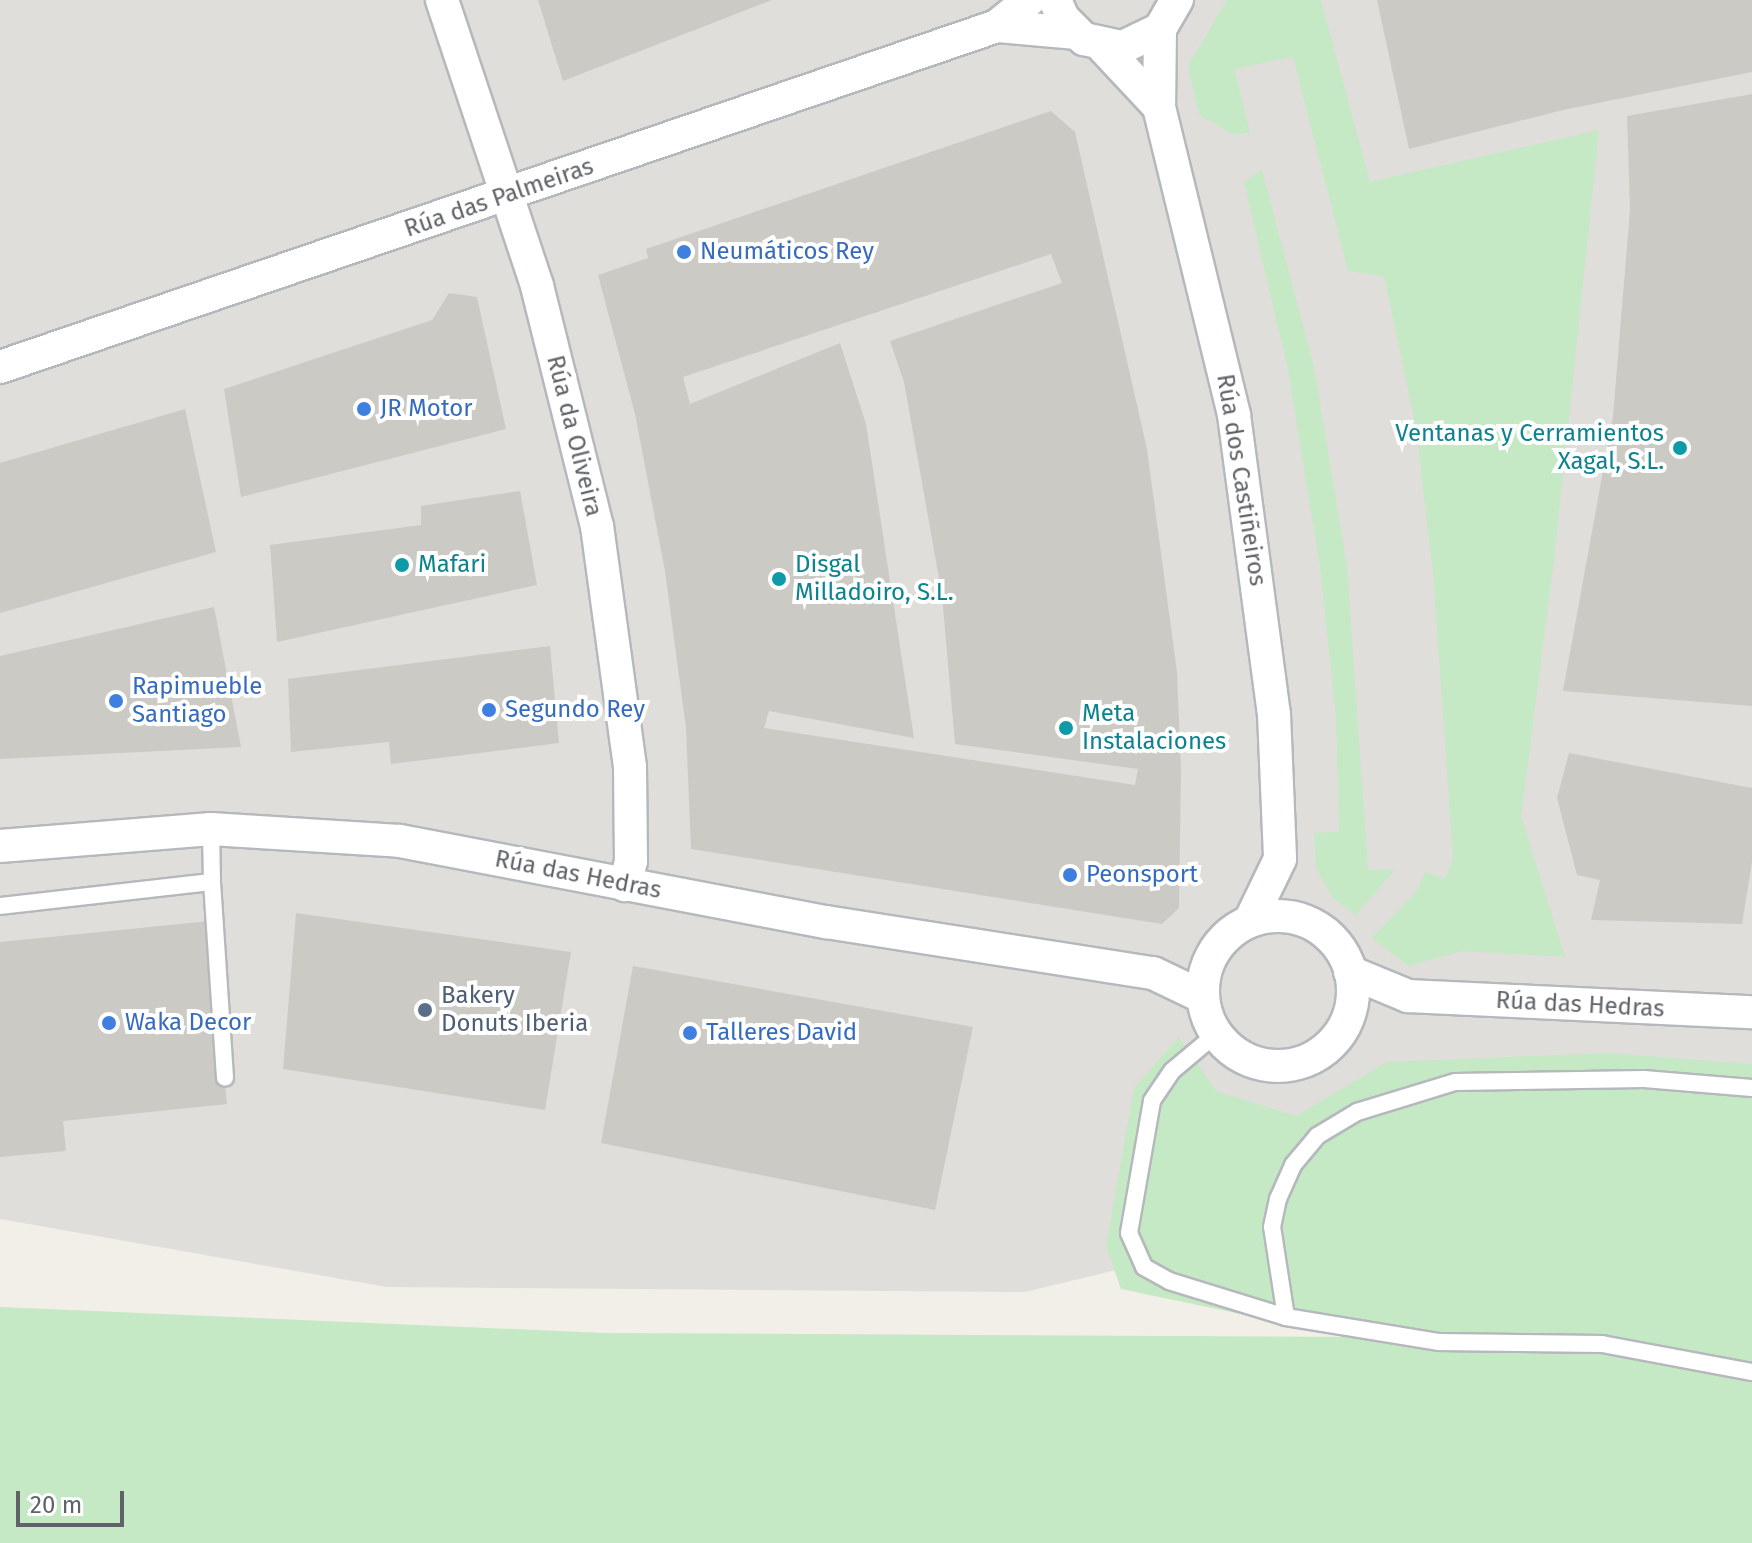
<!DOCTYPE html>
<meta charset="utf-8">
<style>
body{margin:0}
#map{position:relative;width:1752px;height:1543px;overflow:hidden;background:#f1efe8;font-family:"Fira Sans",sans-serif}
div>[style]{position:absolute}
.industrial>*{inset:0;background:#e0deda}
.green>*{inset:0;background:#c5e8c5}
.building>*{inset:0;background:#cccac5}
.roads{filter:drop-shadow(2px 0 #b5b8bc) drop-shadow(-2px 0 #b5b8bc) drop-shadow(0 2px #b5b8bc) drop-shadow(0 -2px #b5b8bc)}
.service>*{height:16px;margin:-8px;padding:0 8px;transform-origin:8px;border-radius:8px;background:#fff}
.minor>*{height:32px;margin:-16px;padding:0 16px;transform-origin:16px;border-radius:16px;background:#fff}
.minor>.ring{margin:-16px;padding:0;box-sizing:content-box;background:none;border:32px solid #fff;border-radius:50%}
.dots>*{width:22px;height:22px;translate:-50% -50%;box-sizing:border-box;border:4px solid #fff;border-radius:50%}
span{translate:-50% -50%;white-space:nowrap;text-align:center;line-height:1.15;-webkit-text-stroke:8px #fff;paint-order:stroke}
.street-label{font-size:24px;color:#5f6368}
.shop-label{font-size:24px;color:#366cbe}
.left{translate:0 -50%;text-align:left}
.culture-label{font-size:24px;color:#0d838f}
.right{translate:-100% -50%;text-align:right}
.service-label{font-size:24px;color:#4e5e75}
.scale{position:absolute;left:16px;top:1491px;width:108px;height:36px;box-sizing:border-box;border:4px solid #5f6368;border-top:0;padding-left:10px;font-size:24px;line-height:28px;white-space:nowrap;color:#5f6368;-webkit-text-stroke:6px #fff;paint-order:stroke}
</style>
<div id="map">
<div class="industrial">
<div style="clip-path:polygon(0 0,1752px 0,1752px 1117px,1025px 1292px,387px 1287px,0 1219px)"></div>
</div>
<div class="green">
<div style="clip-path:polygon(1227px 0,1321px 0,1370px 182px,1599px 130px,1554px 561px,1521px 816px,1565px 957px,1463px 951px,1408px 966px,1372px 938px,1417px 891px,1425px 872px,1445px 879px,1453px 858px,1433px 573px,1416px 427px,1384px 276px,1348px 271px,1293px 57px,1234px 69px,1250px 132px,1234px 135px,1199px 115px,1188px 66px)"></div>
<div style="clip-path:polygon(1262px 170px,1314px 367px,1347px 566px,1368px 870px,1395px 869px,1356px 915px,1332px 897px,1316px 868px,1314px 833px,1339px 832px,1336px 715px,1320px 567px,1288px 370px,1244px 182px)"></div>
<div style="clip-path:polygon(1179px 1037px,1216px 1091px,1296px 1116px,1387px 1062px,1606px 1053px,1752px 1064px,1752px 1543px,0 1543px,0 1307px,604px 1333px,1351px 1337px,1121px 1289px,1106px 1246px,1134px 1088px)"></div>
</div>
<div class="building">
<div style="clip-path:polygon(538px 0,772px 0,563px 81px)"></div>
<div style="clip-path:polygon(1377px 0,1752px 0,1752px 72px,1563px 110px,1409px 149px)"></div>
<div style="clip-path:polygon(1752px 94px,1752px 706px,1563px 691px,1613px 416px,1630px 210px,1627px 116px)"></div>
<div style="clip-path:polygon(evenodd,1051px 111px,1075px 132px,1147px 449px,1177px 672px,1181px 769px,1179px 908px,1162px 924px,691px 849px,686px 728px,665px 571px,635px 414px,598px 275px,648px 258px,646px 249px,1051px 111px,1051px 254px,1062px 283px,890px 341px,904px 382px,942px 595px,955px 744px,1138px 769px,1135px 785px,764px 728px,769px 711px,914px 738px,866px 424px,840px 343px,690px 404px,683px 377px,1051px 254px)"></div>
<div style="clip-path:polygon(449px 293px,477px 297px,506px 429px,241px 497px,224px 389px,432px 320px)"></div>
<div style="clip-path:polygon(185px 409px,216px 552px,0 613px,0 463px)"></div>
<div style="clip-path:polygon(520px 491px,537px 585px,277px 642px,270px 545px,421px 525px,421px 506px)"></div>
<div style="clip-path:polygon(214px 607px,241px 747px,0 759px,0 656px)"></div>
<div style="clip-path:polygon(550px 646px,559px 743px,391px 764px,389px 742px,291px 752px,288px 679px)"></div>
<div style="clip-path:polygon(1569px 753px,1752px 788px,1752px 862px,1742px 924px,1591px 920px,1600px 880px,1577px 875px,1557px 798px)"></div>
<div style="clip-path:polygon(296px 913px,571px 952px,545px 1110px,283px 1069px)"></div>
<div style="clip-path:polygon(209px 921px,227px 1104px,63px 1121px,66px 1151px,0 1157px,0 942px)"></div>
<div style="clip-path:polygon(633px 966px,973px 1027px,935px 1210px,601px 1143px)"></div>
</div>
<div class="roads">
<div class="service">
<div style="left:212px;top:882px;width:196px;rotate:86.2deg"></div>
<div style="left:0;top:906px;width:213px;rotate:-6.5deg"></div>
<div style="left:212px;top:882px;width:53px;rotate:-91.1deg"></div>
<div style="left:1216px;top:1034px;width:57px;rotate:139.9deg"></div>
<div style="left:1172px;top:1071px;width:36px;rotate:124deg"></div>
<div style="left:1152px;top:1101px;width:134px;rotate:99.9deg"></div>
<div style="left:1129px;top:1233px;width:37px;rotate:66deg"></div>
<div style="left:1144px;top:1267px;width:29px;rotate:29deg"></div>
<div style="left:1169px;top:1281px;width:122px;rotate:17.1deg"></div>
<div style="left:1286px;top:1317px;width:154px;rotate:9.3deg"></div>
<div style="left:1438px;top:1342px;width:164px;rotate:0.7deg"></div>
<div style="left:1602px;top:1344px;width:153px;rotate:10.6deg"></div>
<div style="left:1286px;top:1317px;width:91px;rotate:-98.8deg"></div>
<div style="left:1272px;top:1227px;width:29px;rotate:-78deg"></div>
<div style="left:1278px;top:1199px;width:37px;rotate:-66deg"></div>
<div style="left:1293px;top:1165px;width:38px;rotate:-50deg"></div>
<div style="left:1317px;top:1136px;width:47px;rotate:-31deg"></div>
<div style="left:1357px;top:1112px;width:102px;rotate:-17deg"></div>
<div style="left:1455px;top:1082px;width:189px;rotate:-0.9deg"></div>
<div style="left:1644px;top:1079px;width:108px;rotate:4.8deg"></div>
</div>
<div class="minor">
<div style="left:442px;top:0;width:301px;rotate:71.6deg"></div>
<div style="left:537px;top:286px;width:247px;rotate:76deg"></div>
<div style="left:597px;top:526px;width:243px;rotate:82.2deg"></div>
<div style="left:630px;top:767px;width:94px;rotate:89.4deg"></div>
<div style="left:631px;top:861px;width:25px;rotate:104deg"></div>
<div style="left:1055px;top:0;width:20px;rotate:66deg"></div>
<div style="left:1063px;top:18px;width:30px;rotate:45deg"></div>
<div style="left:1084px;top:39px;width:40px;rotate:12deg"></div>
<div style="left:1123px;top:47px;width:41px;rotate:-25.9deg"></div>
<div style="left:1160px;top:29px;width:34px;rotate:-60deg"></div>
<div style="left:997px;top:26px;width:41px;rotate:-39.1deg"></div>
<div style="left:1160px;top:29px;width:78px;rotate:90.7deg"></div>
<div style="left:1159px;top:107px;width:317px;rotate:76.3deg"></div>
<div style="left:1234px;top:415px;width:302px;rotate:82.4deg"></div>
<div style="left:1274px;top:714px;width:145px;rotate:87.6deg"></div>
<div style="left:1280px;top:859px;width:69px;rotate:115.8deg"></div>
<div style="left:1102px;top:46px;width:83px;rotate:46.9deg"></div>
<div style="left:0;top:367px;width:1054px;rotate:-18.88deg"></div>
<div style="left:997px;top:26px;width:78px;rotate:5.1deg"></div>
<div style="left:0;top:846px;width:212px;rotate:-4.6deg"></div>
<div style="left:211px;top:829px;width:189px;rotate:3.6deg"></div>
<div style="left:400px;top:841px;width:434px;rotate:10.8deg"></div>
<div style="left:826px;top:922px;width:331px;rotate:8.9deg"></div>
<div style="left:1153px;top:973px;width:55px;rotate:25.6deg"></div>
<div class="ring" style="left:1203px;top:916px;width:118px;height:118px"></div>
<div style="left:1350px;top:972px;width:63px;rotate:22.5deg"></div>
<div style="left:1408px;top:996px;width:344px;rotate:2.7deg"></div>
</div>
</div>
<div class="dots">
<div style="left:684px;top:252px;background:#3f7fe0"></div>
<div style="left:364px;top:409px;background:#3f7fe0"></div>
<div style="left:1680px;top:448px;background:#0f9aa8"></div>
<div style="left:402px;top:565px;background:#0f9aa8"></div>
<div style="left:779px;top:579px;background:#0f9aa8"></div>
<div style="left:116px;top:701px;background:#3f7fe0"></div>
<div style="left:489px;top:710px;background:#3f7fe0"></div>
<div style="left:1066px;top:728px;background:#0f9aa8"></div>
<div style="left:1070px;top:875px;background:#3f7fe0"></div>
<div style="left:425px;top:1010px;background:#5c6f8a"></div>
<div style="left:109px;top:1023px;background:#3f7fe0"></div>
<div style="left:690px;top:1033px;background:#3f7fe0"></div>
</div>
<div class="street-label">
<span style="left:499px;top:198px;rotate:-19deg">Rúa das Palmeiras</span>
<span style="left:574px;top:436px;rotate:76deg">Rúa da Oliveira</span>
<span style="left:1241px;top:480px;rotate:81deg">Rúa dos Castiñeiros</span>
<span style="left:578px;top:875px;rotate:11deg">Rúa das Hedras</span>
<span style="left:1580px;top:1005px;rotate:3deg">Rúa das Hedras</span>
</div>
<div class="shop-label">
<span class="left" style="left:700px;top:252px">Neumáticos Rey</span>
<span class="left" style="left:380px;top:409px">JR Motor</span>
<span class="left" style="left:132px;top:701px">Rapimueble<br>Santiago</span>
<span class="left" style="left:505px;top:710px">Segundo Rey</span>
<span class="left" style="left:1086px;top:875px">Peonsport</span>
<span class="left" style="left:125px;top:1023px">Waka Decor</span>
<span class="left" style="left:706px;top:1033px">Talleres David</span>
</div>
<div class="culture-label">
<span class="right" style="left:1664px;top:448px">Ventanas y Cerramientos<br>Xagal, S.L.</span>
<span class="left" style="left:418px;top:565px">Mafari</span>
<span class="left" style="left:795px;top:579px">Disgal<br>Milladoiro, S.L.</span>
<span class="left" style="left:1082px;top:728px">Meta<br>Instalaciones</span>
</div>
<div class="service-label">
<span class="left" style="left:441px;top:1010px">Bakery<br>Donuts Iberia</span>
</div>
<div class="scale">20 m</div>
</div>
